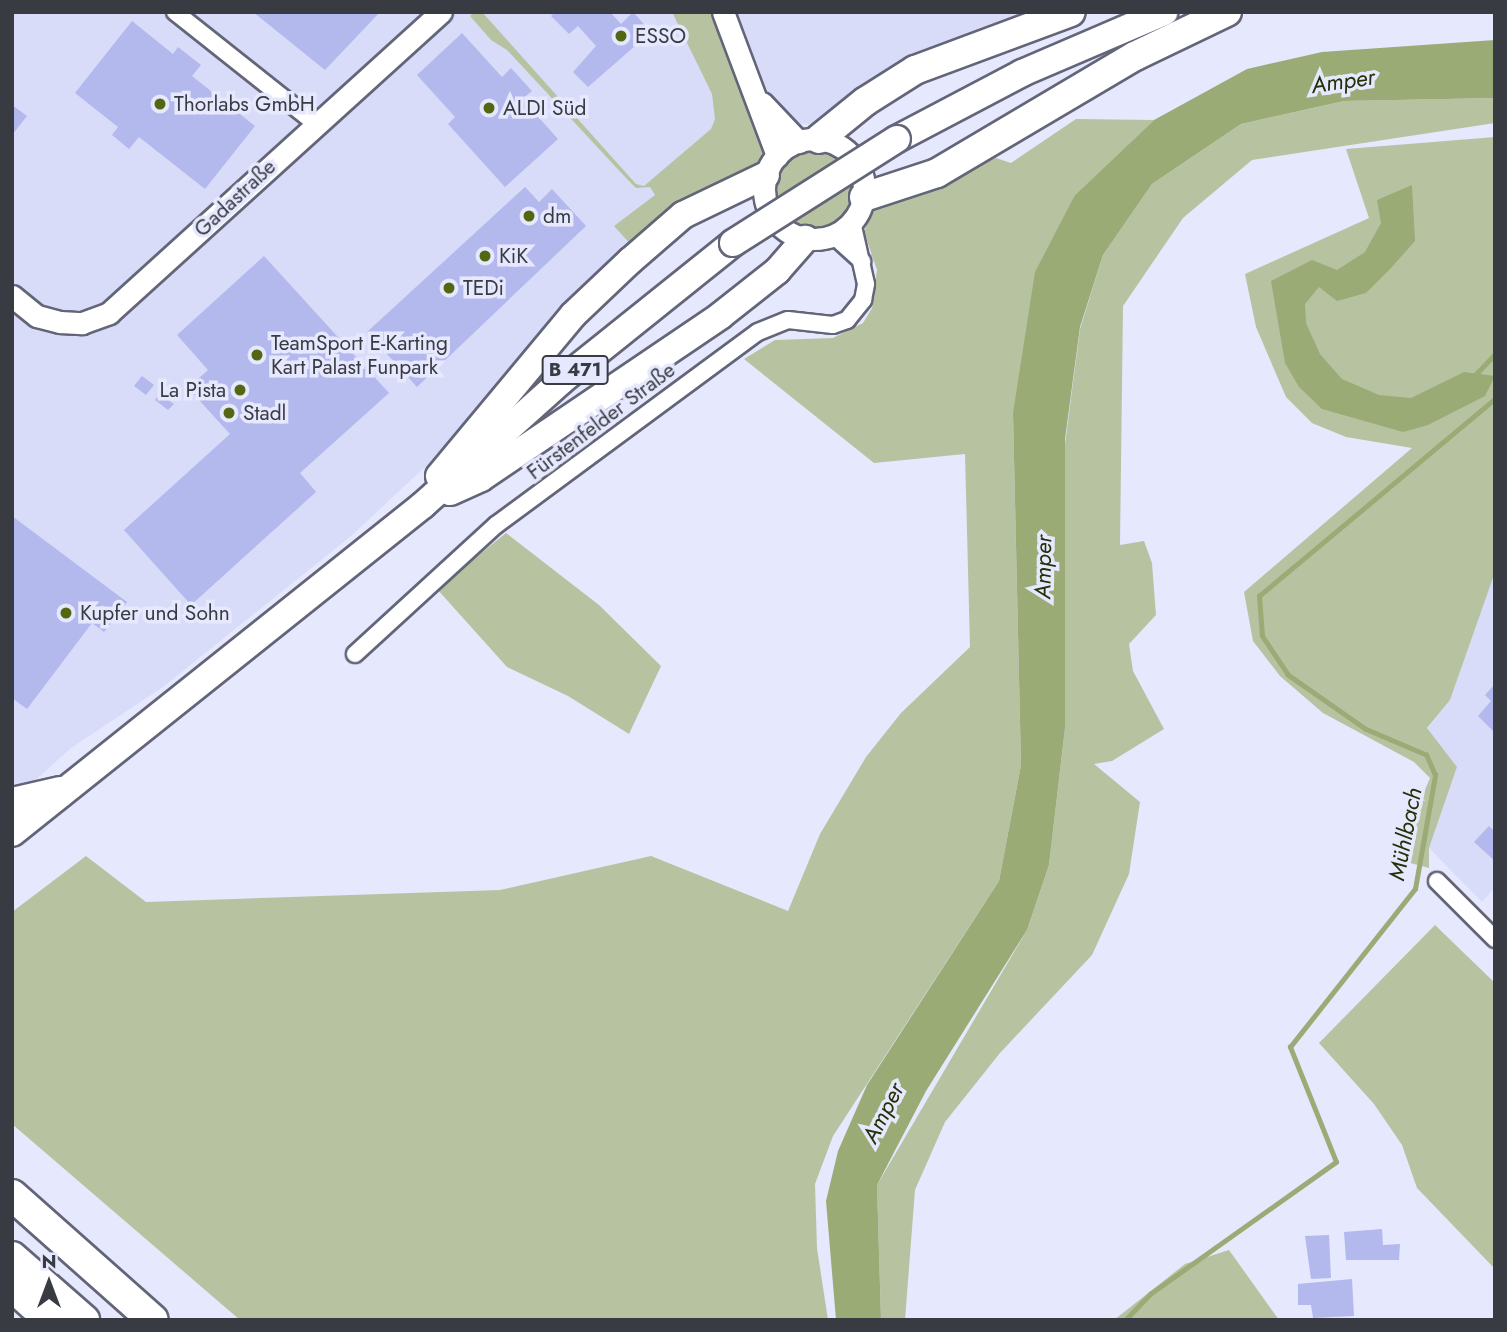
<!DOCTYPE html>
<meta charset="utf-8">
<style>
body{margin:0}
#map{position:relative;width:1507px;height:1332px;overflow:hidden;background:#e6e8fe;font-family:Jost,sans-serif}
div>[style]{position:absolute}
.built>*{inset:0;background:#d8dcf8}
.green>*{inset:0;background:#b7c3a0}
.round{border-radius:50%}
.water>*{inset:0;background:#9aab76}
.stream>*{height:4.5px;margin:-2.25px;padding:0 2.25px;transform-origin:2.25px;border-radius:2.25px;background:#9aab76}
.building>*{inset:0;background:#b3b8ed}
.roads{filter:drop-shadow(2px 0 #636578) drop-shadow(-2px 0 #636578) drop-shadow(0 2px #636578) drop-shadow(0 -2px #636578)}
.minor>*{height:16px;margin:-8px;padding:0 8px;transform-origin:8px;border-radius:8px;background:#fff}
.tertiary>*{height:21px;margin:-10.5px;padding:0 10.5px;transform-origin:10.5px;border-radius:10.5px;background:#fff}
.tertiary>.ring{margin:-10.5px;padding:0;box-sizing:content-box;background:none;border:21px solid #fff;border-radius:50%}
.primary>*{height:26px;margin:-13px;padding:0 13px;transform-origin:13px;border-radius:13px;background:#fff}
.trunk>*{height:28px;margin:-14px;padding:0 14px;transform-origin:14px;border-radius:14px;background:#fff}
.motorway>*{height:30px;margin:-15px;padding:0 15px;transform-origin:15px;border-radius:15px;background:#fff}
.bridges{filter:drop-shadow(2px 0 #636578) drop-shadow(-2px 0 #636578) drop-shadow(0 2px #636578) drop-shadow(0 -2px #636578)}
.primary-bridge>*{height:26px;margin:-13px;padding:0 13px;transform-origin:13px;border-radius:13px;background:#fff}
.dots>*{width:19px;height:19px;translate:-50% -50%;box-sizing:border-box;border:4px solid #e6e8fe;border-radius:50%}
span{translate:-50% -50%;white-space:nowrap;text-align:center;line-height:1.15;-webkit-text-stroke:7px #e6e8fe;paint-order:stroke}
.shield-label span{padding:2px 5px;background:#e6e8fe;border:2px solid;border-radius:5px;-webkit-text-stroke-width:0}
.shield-label{font-size:19px;color:#393b43;font-weight:700}
.poi-label{font-size:21px;color:#393b43}
.left{translate:0 -50%;text-align:left}
.right{translate:-100% -50%;text-align:right}
.street-label{font-size:21px;color:#393b43}
.water-label{font-size:23px;color:#253006;font-style:italic}
.frame{position:absolute;inset:0;border:14px solid #393b43;pointer-events:none}
.north{position:absolute;left:14px;top:1248px;width:70px;height:70px;-webkit-text-stroke:5px #e6e8fe;paint-order:stroke;rotate:0deg;font-size:19px;font-weight:700;line-height:28px;text-align:center;color:#393b43}
.north::after{content:'';display:block;margin:auto;width:24px;height:32px;background:#393b43;clip-path:polygon(50% 0,100% 100%,50% 72%,0 100%)}
</style>
<div id="map">
<div class="built">
<div style="clip-path:polygon(12px 12px,1048px 12px,826px 125px,792px 123px,552px 321px,426px 466px,351px 536px,163px 687px,71px 748px,19px 795px,12px 795px)"></div>
<div style="clip-path:polygon(1495px 570px,1495px 887px,1482px 902px,1429px 848px,1457px 767px,1427px 729px,1450px 700px)"></div>
</div>
<div class="green">
<div style="clip-path:polygon(474px 12px,482px 12px,636px 184px,644px 186px,711px 129px,715px 119px,712px 94px,672px 12px,711px 12px,764px 147px,760px 159px,750px 171px,634px 248px,614px 226px,655px 195px,650px 187px,636px 188px,626px 178px,507px 50px,491px 40px,470px 16px)"></div>
<div style="clip-path:polygon(1495px 98px,1495px 123px,1252px 160px,1183px 218px,1123px 306px,1120px 545px,1144px 541px,1152px 563px,1156px 615px,1129px 644px,1133px 671px,1164px 729px,1112px 761px,1094px 764px,1140px 802px,1129px 874px,1092px 955px,1000px 1053px,945px 1122px,915px 1190px,905px 1320px,881px 1320px,877px 1185px,1027px 930px,1049px 865px,1065px 728px,1065px 444px,1080px 329px,1103px 255px,1152px 184px,1241px 124px,1344px 101px)"></div>
<div style="clip-path:polygon(1076px 119px,1154px 120px,1075px 195px,1013px 413px,1021px 765px,999px 881px,833px 1136px,815px 1184px,817px 1248px,828px 1320px,240px 1320px,12px 1124px,12px 912px,86px 856px,146px 902px,500px 890px,651px 856px,788px 911px,820px 834px,866px 757px,901px 713px,970px 647px,965px 454px,874px 463px,744px 359px,775px 340px,833px 338px,863px 323px,872px 308px,877px 270px,864px 232px,870px 215px,881px 204px,996px 158px,1011px 163px)"></div>
<div style="clip-path:polygon(1495px 137px,1495px 572px,1450px 700px,1427px 728px,1457px 767px,1429px 848px,1429px 868px,1395px 859px,1430px 778px,1414px 762px,1323px 713px,1280px 676px,1253px 641px,1244px 592px,1412px 448px,1346px 437px,1312px 423px,1286px 397px,1256px 327px,1245px 274px,1369px 218px,1346px 149px)"></div>
<div class="round" style="left:775px;top:151px;width:78px;height:78px"></div>
<div style="clip-path:polygon(506px 533px,599px 605px,661px 666px,629px 734px,568px 696px,507px 667px,437px 589px)"></div>
<div style="clip-path:polygon(1435px 925px,1495px 983px,1495px 1269px,1417px 1188px,1402px 1145px,1374px 1104px,1319px 1043px)"></div>
<div style="clip-path:polygon(1229px 1250px,1279px 1320px,1114px 1320px,1185px 1264px)"></div>
</div>
<div class="water">
<div style="clip-path:polygon(1495px 40px,1495px 98px,1344px 101px,1241px 124px,1152px 184px,1103px 255px,1080px 327px,1065px 439px,1065px 728px,1049px 865px,1027px 930px,926px 1091px,877px 1185px,881px 1320px,836px 1320px,826px 1201px,838px 1151px,867px 1085px,999px 881px,1021px 765px,1013px 413px,1035px 272px,1075px 195px,1154px 120px,1247px 69px,1322px 52px)"></div>
<div style="clip-path:polygon(1412px 185px,1415px 241px,1391px 268px,1366px 293px,1337px 301px,1319px 287px,1305px 304px,1306px 323px,1320px 354px,1342px 379px,1379px 395px,1411px 398px,1464px 372px,1495px 376px,1485px 396px,1428px 425px,1403px 432px,1322px 409px,1299px 387px,1285px 363px,1271px 281px,1312px 260px,1337px 270px,1365px 252px,1381px 223px,1377px 200px)"></div>
</div>
<div class="stream">
<div style="left:1473px;top:377px;width:32px;rotate:-46deg"></div>
<div style="left:1125px;top:1320px;width:36px;rotate:-46deg"></div>
<div style="left:1150px;top:1294px;width:228px;rotate:-35.4deg"></div>
<div style="left:1336px;top:1162px;width:124px;rotate:-111.8deg"></div>
<div style="left:1290px;top:1047px;width:201px;rotate:-51.7deg"></div>
<div style="left:1415px;top:889px;width:116px;rotate:-80deg"></div>
<div style="left:1435px;top:775px;width:22px;rotate:-114deg"></div>
<div style="left:1426px;top:755px;width:66px;rotate:-156.9deg"></div>
<div style="left:1365px;top:729px;width:94px;rotate:-145deg"></div>
<div style="left:1288px;top:675px;width:47px;rotate:-123.7deg"></div>
<div style="left:1262px;top:636px;width:40px;rotate:-94.3deg"></div>
<div style="left:1259px;top:596px;width:307px;rotate:-39.9deg"></div>
</div>
<div class="building">
<div style="clip-path:polygon(253px 12px,380px 12px,325px 70px)"></div>
<div style="clip-path:polygon(555px 12px,610px 12px,621px 24px,633px 12px,651px 32px,588px 87px,573px 72px,596px 46px,578px 26px,569px 34px,551px 16px)"></div>
<div style="clip-path:polygon(132px 21px,173px 54px,178px 47px,201px 65px,192px 76px,255px 126px,205px 189px,139px 137px,129px 149px,112px 135px,118px 127px,75px 93px)"></div>
<div style="clip-path:polygon(462px 33px,502px 77px,511px 68px,532px 91px,522px 99px,558px 139px,505px 187px,448px 124px,455px 117px,417px 75px)"></div>
<div style="clip-path:polygon(12px 105px,27px 116px,12px 135px)"></div>
<div style="clip-path:polygon(525px 187px,539px 202px,552px 189px,586px 226px,417px 387px,367px 332px)"></div>
<div style="clip-path:polygon(264px 256px,389px 393px,300px 473px,316px 492px,191px 605px,124px 530px,230px 434px,188px 388px,208px 370px,177px 335px)"></div>
<div style="clip-path:polygon(142px 376px,154px 385px,146px 395px,134px 386px)"></div>
<div style="clip-path:polygon(160px 394px,174px 404px,168px 410px,155px 400px)"></div>
<div style="clip-path:polygon(12px 516px,127px 602px,104px 632px,92px 623px,27px 709px,12px 698px)"></div>
<div style="clip-path:polygon(1495px 684px,1495px 733px,1478px 716px,1491px 701px,1485px 695px)"></div>
<div style="clip-path:polygon(1489px 826px,1495px 832px,1495px 861px,1474px 842px)"></div>
<div style="clip-path:polygon(1382px 1229px,1383px 1245px,1400px 1244px,1399px 1260px,1346px 1260px,1344px 1232px)"></div>
<div style="clip-path:polygon(1329px 1235px,1331px 1278px,1311px 1279px,1305px 1236px)"></div>
<div style="clip-path:polygon(1352px 1279px,1354px 1316px,1313px 1318px,1311px 1305px,1298px 1305px,1298px 1284px)"></div>
</div>
<div class="roads">
<div class="minor">
<div style="left:175px;top:12px;width:179px;rotate:38.4deg"></div>
<div style="left:834px;top:236px;width:38px;rotate:42deg"></div>
<div style="left:355px;top:654px;width:191px;rotate:-42.5deg"></div>
<div style="left:496px;top:525px;width:325px;rotate:-36.4deg"></div>
<div style="left:758px;top:332px;width:32px;rotate:-22deg"></div>
<div style="left:788px;top:320px;width:45px;rotate:6.3deg"></div>
<div style="left:833px;top:325px;width:15px;rotate:-20deg"></div>
<div style="left:847px;top:320px;width:26px;rotate:-51deg"></div>
<div style="left:863px;top:300px;width:16px;rotate:-79deg"></div>
<div style="left:866px;top:284px;width:64px;rotate:-102.7deg"></div>
<div style="left:1437px;top:881px;width:82px;rotate:45deg"></div>
</div>
<div class="tertiary">
<div style="left:723px;top:12px;width:154px;rotate:69.4deg"></div>
<div style="left:762px;top:103px;width:54px;rotate:46.5deg"></div>
<div class="ring" style="left:764px;top:139px;width:79px;height:79px"></div>
<div style="left:12px;top:296px;width:32px;rotate:39deg"></div>
<div style="left:37px;top:316px;width:24px;rotate:15deg"></div>
<div style="left:60px;top:322px;width:22px;rotate:3deg"></div>
<div style="left:82px;top:323px;width:29px;rotate:-20deg"></div>
<div style="left:109px;top:313px;width:448px;rotate:-42.2deg"></div>
</div>
<div class="primary">
<div style="left:897px;top:139px;width:141px;rotate:-27.8deg"></div>
<div style="left:1022px;top:73px;width:155px;rotate:-23.2deg"></div>
<div style="left:439px;top:476px;width:209px;rotate:-50.2deg"></div>
<div style="left:573px;top:315px;width:79px;rotate:-43.5deg"></div>
<div style="left:630px;top:261px;width:70px;rotate:-41deg"></div>
<div style="left:683px;top:215px;width:92px;rotate:-25.7deg"></div>
<div style="left:450px;top:492px;width:34px;rotate:-24deg"></div>
<div style="left:481px;top:478px;width:289px;rotate:-34.1deg"></div>
<div style="left:720px;top:316px;width:73px;rotate:-38.3deg"></div>
<div style="left:777px;top:271px;width:43px;rotate:-48.8deg"></div>
<div style="left:12px;top:833px;width:526px;rotate:-38.59deg"></div>
<div style="left:423px;top:505px;width:186px;rotate:-41.9deg"></div>
<div style="left:561px;top:381px;width:221px;rotate:-38.7deg"></div>
</div>
<div class="trunk">
<div style="left:819px;top:139px;width:60px;rotate:-39deg"></div>
<div style="left:866px;top:101px;width:58px;rotate:-32.3deg"></div>
<div style="left:915px;top:70px;width:166px;rotate:-20.4deg"></div>
<div style="left:864px;top:197px;width:77px;rotate:-18.2deg"></div>
<div style="left:937px;top:173px;width:230px;rotate:-30.6deg"></div>
<div style="left:1135px;top:56px;width:102px;rotate:-25.6deg"></div>
</div>
<div class="motorway">
<div style="left:12px;top:803px;width:49px;rotate:-12.9deg"></div>
<div style="left:12px;top:1195px;width:188px;rotate:41.6deg"></div>
<div style="left:12px;top:1257px;width:96px;rotate:41.2deg"></div>
<div style="left:12px;top:1286px;width:51px;rotate:41.8deg"></div>
</div>
</div>
<div class="bridges">
<div class="primary-bridge">
<div style="left:733px;top:243px;width:194px;rotate:-32.4deg"></div>
</div>
</div>
<div class="dots">
<div style="left:621px;top:36px;background:#536713"></div>
<div style="left:160px;top:104px;background:#536713"></div>
<div style="left:489px;top:108px;background:#536713"></div>
<div style="left:529px;top:216px;background:#536713"></div>
<div style="left:485px;top:256px;background:#536713"></div>
<div style="left:449px;top:288px;background:#536713"></div>
<div style="left:257px;top:355px;background:#536713"></div>
<div style="left:240px;top:390px;background:#536713"></div>
<div style="left:229px;top:413px;background:#536713"></div>
<div style="left:66px;top:613px;background:#536713"></div>
</div>
<div class="shield-label">
<span style="left:575px;top:370px">B 471</span>
</div>
<div class="poi-label">
<span class="left" style="left:635px;top:36px">ESSO</span>
<span class="left" style="left:174px;top:104px">Thorlabs GmbH</span>
<span class="left" style="left:503px;top:108px">ALDI Süd</span>
<span class="left" style="left:543px;top:216px">dm</span>
<span class="left" style="left:499px;top:256px">KiK</span>
<span class="left" style="left:463px;top:288px">TEDi</span>
<span class="left" style="left:271px;top:355px">TeamSport E-Karting<br>Kart Palast Funpark</span>
<span class="right" style="left:226px;top:390px">La Pista</span>
<span class="left" style="left:243px;top:413px">Stadl</span>
<span class="left" style="left:80px;top:613px">Kupfer und Sohn</span>
</div>
<div class="street-label">
<span style="left:235px;top:198px;rotate:-43deg">Gadastraße</span>
<span style="left:601px;top:421px;rotate:-37deg">Fürstenfelder Straße</span>
</div>
<div class="water-label">
<span style="left:1343px;top:81px;rotate:-8deg">Amper</span>
<span style="left:1043px;top:567px;rotate:-89deg">Amper</span>
<span style="left:1405px;top:834px;rotate:-79deg">Mühlbach</span>
<span style="left:883px;top:1113px;rotate:-63deg">Amper</span>
</div>
<div class="frame"></div>
<div class="north">N</div>
</div>
